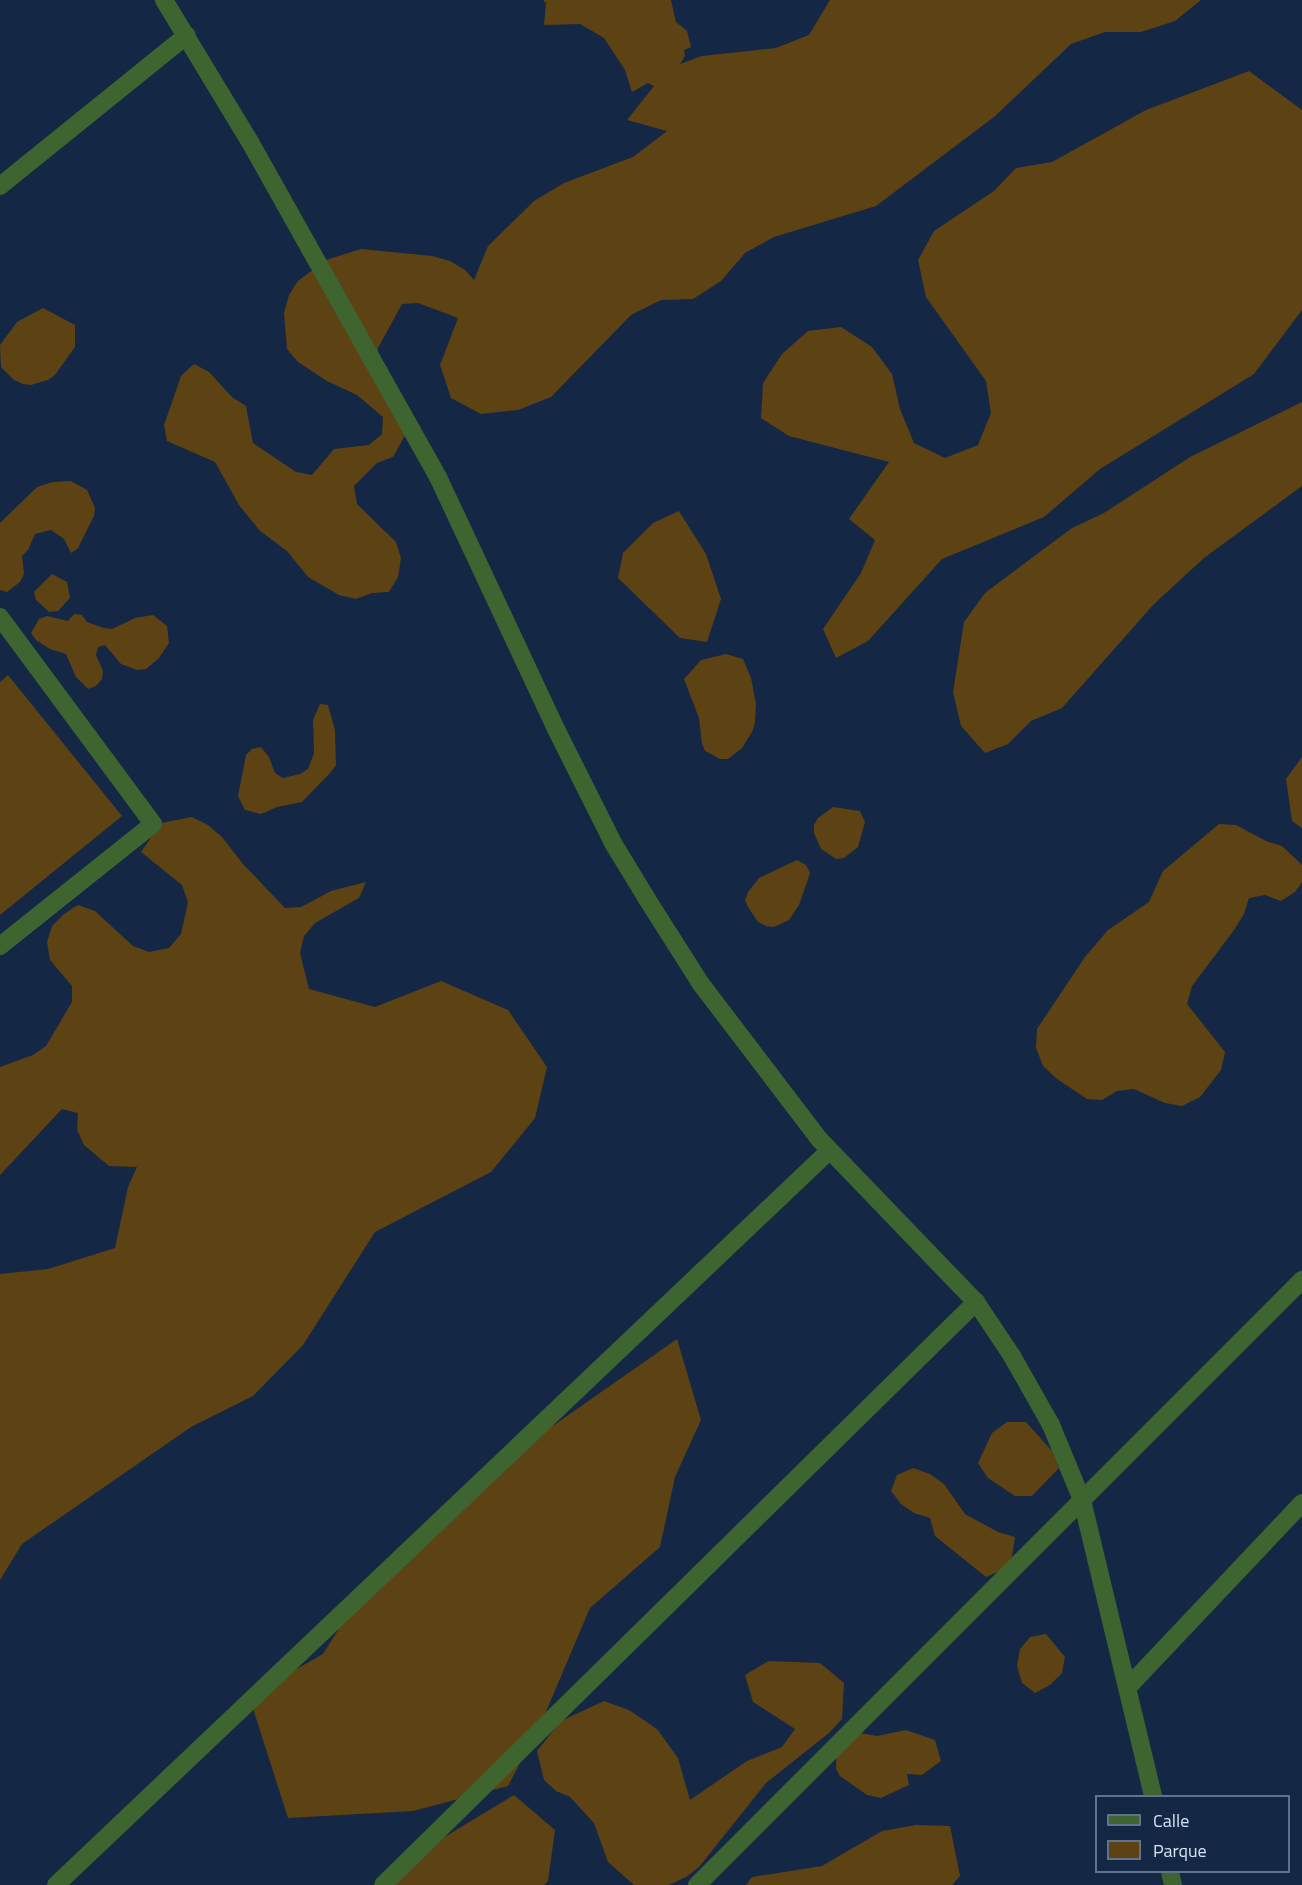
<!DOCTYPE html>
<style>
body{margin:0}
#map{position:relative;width:1302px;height:1885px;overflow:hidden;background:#142744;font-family:"Titillium Web",sans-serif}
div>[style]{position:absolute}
.green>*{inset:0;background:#5d4214}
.minor>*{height:18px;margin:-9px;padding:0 9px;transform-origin:9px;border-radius:9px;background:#3e6530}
span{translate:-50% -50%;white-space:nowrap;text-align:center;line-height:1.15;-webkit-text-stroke:4.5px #142744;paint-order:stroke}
.legend{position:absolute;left:1095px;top:1795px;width:195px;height:78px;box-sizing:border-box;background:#142744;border:2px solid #62728b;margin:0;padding:8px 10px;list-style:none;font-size:18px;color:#d6e3f6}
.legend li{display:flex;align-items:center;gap:12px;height:30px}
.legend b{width:30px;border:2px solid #62728b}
</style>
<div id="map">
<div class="green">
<div style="clip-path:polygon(543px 0,671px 0,676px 22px,687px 31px,691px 47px,684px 50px,685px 56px,680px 64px,702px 56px,776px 48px,809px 35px,830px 0,1201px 0,1175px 21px,1141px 32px,1105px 32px,1071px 44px,994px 117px,876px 206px,774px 237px,745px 253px,721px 281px,693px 299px,661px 300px,631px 315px,551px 397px,518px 410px,481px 414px,451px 398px,440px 365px,458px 318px,418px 303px,402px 304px,378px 348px,377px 365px,409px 428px,393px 457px,377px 463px,354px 486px,357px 504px,396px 542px,401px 558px,398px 577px,389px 592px,372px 593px,356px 599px,339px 595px,308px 577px,287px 551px,260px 531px,239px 505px,215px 462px,167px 441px,164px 425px,181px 376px,194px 364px,209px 372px,232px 397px,246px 406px,253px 443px,296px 472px,312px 475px,334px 449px,369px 445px,382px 434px,383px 417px,357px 395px,327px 381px,298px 362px,287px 349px,284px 313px,289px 295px,298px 281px,326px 260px,361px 249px,432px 256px,450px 261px,465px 270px,474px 280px,488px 246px,534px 201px,564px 183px,633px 157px,667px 131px,627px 120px,654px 86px,648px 83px,632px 92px,625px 70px,604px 38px,580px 24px,544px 25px,546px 3px)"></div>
<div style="clip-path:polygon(1249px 71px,1302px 110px,1302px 310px,1254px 374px,1100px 469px,1044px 517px,942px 559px,868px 641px,836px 658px,823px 629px,861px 573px,875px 540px,849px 519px,889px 462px,789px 436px,761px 418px,763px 383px,782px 354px,808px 331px,841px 327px,872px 347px,892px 374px,900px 409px,914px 443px,945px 458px,978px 445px,991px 413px,986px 381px,926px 297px,918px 260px,934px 231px,994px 191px,1016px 168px,1052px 162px,1146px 110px)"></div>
<div style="clip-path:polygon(43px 308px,75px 325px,75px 347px,55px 375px,48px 380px,31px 385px,23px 384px,14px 380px,1px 367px,0 345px,17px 322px)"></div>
<div style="clip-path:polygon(1302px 402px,1302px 486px,1204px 558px,1154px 604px,1062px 708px,1031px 721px,1008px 744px,985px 753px,961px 726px,953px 692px,964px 622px,985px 593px,1072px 528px,1104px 513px,1190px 457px)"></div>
<div style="clip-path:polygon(71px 481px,87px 490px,95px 508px,94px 516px,78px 548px,71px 553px,64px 539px,51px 530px,35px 534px,28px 550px,22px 556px,24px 574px,20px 582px,7px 592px,0 590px,0 523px,37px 487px,53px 482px)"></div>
<div style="clip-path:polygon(679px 511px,706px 554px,721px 599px,707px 642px,680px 638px,618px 578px,623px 553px,653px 523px)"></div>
<div style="clip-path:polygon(52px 574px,67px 582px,70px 598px,58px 611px,49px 612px,36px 600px,34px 592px)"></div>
<div style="clip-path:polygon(74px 614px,82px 615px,87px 622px,104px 628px,112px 629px,135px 618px,153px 615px,167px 626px,169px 643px,159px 658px,146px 669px,137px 670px,121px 664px,105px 645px,98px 647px,96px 655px,103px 671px,102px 679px,96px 686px,88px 689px,76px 677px,66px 654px,50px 649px,36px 640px,31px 633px,39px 619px,47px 616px,68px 621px)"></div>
<div style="clip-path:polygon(726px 654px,743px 659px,751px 678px,756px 704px,755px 722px,752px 732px,742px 748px,728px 759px,720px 759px,705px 751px,702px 744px,699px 718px,684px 679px,701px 660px)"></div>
<div style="clip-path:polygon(8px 675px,122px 816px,0 915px,0 682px)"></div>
<div style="clip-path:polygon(320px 704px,328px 705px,335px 730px,336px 765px,331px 772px,302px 802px,277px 807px,261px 814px,245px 810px,238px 796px,246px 755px,252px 749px,261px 747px,269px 757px,275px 773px,283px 778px,300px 774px,308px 769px,314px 753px,313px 720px)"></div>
<div style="clip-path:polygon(1302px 757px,1302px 828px,1292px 821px,1286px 779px)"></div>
<div style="clip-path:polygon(833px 807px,860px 811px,865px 822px,858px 847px,844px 858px,836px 859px,821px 849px,814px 833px,814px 825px,818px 818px)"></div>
<div style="clip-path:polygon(192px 817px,208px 825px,222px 837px,243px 864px,285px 908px,301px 907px,331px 891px,366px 882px,359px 898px,315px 923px,304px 936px,300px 953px,309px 989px,375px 1007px,441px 981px,508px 1010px,547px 1067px,535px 1118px,491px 1172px,375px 1232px,303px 1345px,253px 1396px,191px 1427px,22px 1544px,0 1580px,0 1274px,48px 1269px,115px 1248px,128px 1187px,137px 1167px,109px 1166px,84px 1145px,77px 1130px,78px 1113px,62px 1109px,0 1175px,0 1067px,33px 1055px,46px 1046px,72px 1002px,72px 986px,50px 960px,47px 942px,52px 926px,64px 914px,78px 905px,95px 911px,133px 946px,149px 952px,169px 948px,181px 934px,188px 902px,182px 885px,141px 852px,161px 823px)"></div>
<div style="clip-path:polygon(1219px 824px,1236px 825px,1266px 841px,1282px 846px,1302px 865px,1302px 882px,1295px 892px,1281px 901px,1265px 895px,1249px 898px,1244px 914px,1234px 930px,1192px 986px,1187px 1004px,1225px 1052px,1221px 1070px,1200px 1097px,1182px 1106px,1165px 1103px,1134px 1089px,1117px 1091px,1102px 1100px,1087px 1099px,1057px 1079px,1043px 1066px,1036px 1048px,1037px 1029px,1085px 957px,1108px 930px,1149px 902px,1163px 871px)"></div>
<div style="clip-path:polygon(797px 860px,806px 865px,810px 873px,799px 905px,789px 920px,774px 927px,766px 926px,758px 922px,748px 907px,745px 900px,748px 892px,759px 878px)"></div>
<div style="clip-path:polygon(677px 1339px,701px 1420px,675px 1477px,660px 1547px,590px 1608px,542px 1721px,508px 1786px,413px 1811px,288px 1818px,249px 1696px,323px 1654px,354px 1605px,467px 1486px)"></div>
<div style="clip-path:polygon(1007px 1422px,1026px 1422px,1052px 1451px,1059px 1468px,1032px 1496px,1015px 1496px,988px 1478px,978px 1463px,992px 1433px)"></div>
<div style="clip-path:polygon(913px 1468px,930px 1474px,944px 1484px,965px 1514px,998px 1532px,1015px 1537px,1012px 1557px,1002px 1570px,986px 1577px,935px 1536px,930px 1518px,914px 1513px,901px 1504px,891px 1491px,897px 1475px)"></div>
<div style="clip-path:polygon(1046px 1634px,1065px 1657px,1062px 1673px,1050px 1685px,1035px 1693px,1022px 1683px,1017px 1666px,1020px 1649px,1030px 1637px)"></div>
<div style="clip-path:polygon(768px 1661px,820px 1663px,844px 1683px,842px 1719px,829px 1733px,766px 1783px,699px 1867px,686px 1877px,669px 1885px,634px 1885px,608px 1862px,594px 1823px,570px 1797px,556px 1791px,544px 1780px,537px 1751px,561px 1721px,604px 1701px,629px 1710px,657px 1729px,678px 1758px,690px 1800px,747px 1761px,782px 1747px,795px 1729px,753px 1702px,745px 1675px)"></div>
<div style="clip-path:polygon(842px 1730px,877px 1736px,906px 1730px,935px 1740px,941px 1761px,922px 1775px,907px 1774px,909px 1785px,881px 1798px,867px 1795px,840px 1776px,836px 1769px,837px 1738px)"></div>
<div style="clip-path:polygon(514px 1795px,555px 1830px,548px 1881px,544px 1885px,382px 1885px,398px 1865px)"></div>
<div style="clip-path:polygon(916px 1825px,950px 1826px,960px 1876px,952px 1885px,746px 1885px,752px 1877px,822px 1866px,882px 1831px)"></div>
</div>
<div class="minor">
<div style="left:164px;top:0;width:166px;rotate:58.8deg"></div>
<div style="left:250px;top:142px;width:384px;rotate:60.7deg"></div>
<div style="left:438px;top:477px;width:278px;rotate:64.9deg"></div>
<div style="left:556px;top:729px;width:127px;rotate:63.4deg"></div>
<div style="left:613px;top:843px;width:66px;rotate:58.7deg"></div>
<div style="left:647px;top:899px;width:101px;rotate:57.6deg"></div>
<div style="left:701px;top:984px;width:195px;rotate:52.7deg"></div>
<div style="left:819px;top:1139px;width:226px;rotate:46.1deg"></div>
<div style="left:976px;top:1302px;width:65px;rotate:56.3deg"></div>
<div style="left:1012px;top:1356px;width:79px;rotate:60.5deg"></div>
<div style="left:1051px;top:1425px;width:81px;rotate:67.5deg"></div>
<div style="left:1082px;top:1500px;width:304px;rotate:76.5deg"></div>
<div style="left:0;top:186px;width:240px;rotate:-38.9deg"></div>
<div style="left:0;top:617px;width:257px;rotate:53.5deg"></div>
<div style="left:153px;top:824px;width:196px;rotate:141.4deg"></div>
<div style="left:1129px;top:1686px;width:252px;rotate:-46.6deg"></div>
<div style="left:1170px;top:1872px;width:13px;rotate:77deg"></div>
<div style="left:56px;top:1885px;width:1066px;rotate:-43.52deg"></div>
<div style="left:383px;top:1885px;width:832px;rotate:-44.51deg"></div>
<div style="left:697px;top:1885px;width:856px;rotate:-45deg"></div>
</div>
<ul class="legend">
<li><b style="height:8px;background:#3e6530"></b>Calle</li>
<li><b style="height:16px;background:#5d4214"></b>Parque</li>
</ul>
</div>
